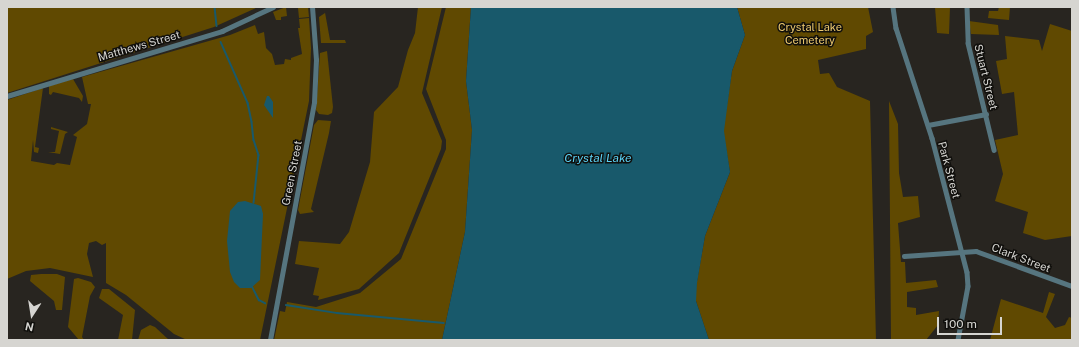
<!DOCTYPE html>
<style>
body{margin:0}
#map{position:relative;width:1079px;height:347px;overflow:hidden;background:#282520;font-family:"Public Sans",sans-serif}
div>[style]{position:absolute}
.green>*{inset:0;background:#604901}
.water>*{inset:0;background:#18596b}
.stream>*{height:1.5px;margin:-0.75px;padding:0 0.75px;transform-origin:0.75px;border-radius:0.75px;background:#18596b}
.minor>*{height:4.5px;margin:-2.25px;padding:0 2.25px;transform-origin:2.25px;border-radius:2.25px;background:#56757f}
span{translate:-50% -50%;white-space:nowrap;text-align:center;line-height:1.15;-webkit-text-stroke:3px #100f0c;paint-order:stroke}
.park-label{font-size:11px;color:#edc96f}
.street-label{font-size:11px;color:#d6d5d1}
.water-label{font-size:12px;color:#5cd3f7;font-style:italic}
.frame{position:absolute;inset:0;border:8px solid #d6d5d1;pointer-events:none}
.north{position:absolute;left:12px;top:295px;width:40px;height:40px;-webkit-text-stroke:3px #100f0c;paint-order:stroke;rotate:192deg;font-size:11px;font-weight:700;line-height:16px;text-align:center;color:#d6d5d1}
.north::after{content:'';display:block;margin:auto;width:14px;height:18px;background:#d6d5d1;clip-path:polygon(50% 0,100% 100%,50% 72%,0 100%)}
.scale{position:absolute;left:937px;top:317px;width:65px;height:18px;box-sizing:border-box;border:2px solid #d6d5d1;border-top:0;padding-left:5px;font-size:12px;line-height:14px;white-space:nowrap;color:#d6d5d1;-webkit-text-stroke:3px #100f0c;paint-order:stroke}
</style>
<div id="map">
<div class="green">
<div style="clip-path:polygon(7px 7px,258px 7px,214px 27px,7px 93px)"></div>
<div style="clip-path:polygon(286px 7px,287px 16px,281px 17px,281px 20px,276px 20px,273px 12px)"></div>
<div style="clip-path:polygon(294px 7px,308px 7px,309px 17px,299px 18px,298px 8px)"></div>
<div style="clip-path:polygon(324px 7px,330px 40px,345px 40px,346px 43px,321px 43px,319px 17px,325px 13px)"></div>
<div style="clip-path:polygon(418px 7px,442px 7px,422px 93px,442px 141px,441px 149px,399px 253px,359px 289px,318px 300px,319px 296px,313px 295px,319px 268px,295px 264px,299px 241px,340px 244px,349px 232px,370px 162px,374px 112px,398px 87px,408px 50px,415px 33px)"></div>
<div style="clip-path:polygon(446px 7px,471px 7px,466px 81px,472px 130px,465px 232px,442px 340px,274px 340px,280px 311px,285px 312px,287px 302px,316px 307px,360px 293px,401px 259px,446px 149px,446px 140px,426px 89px)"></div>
<div style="clip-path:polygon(737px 7px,868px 7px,873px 32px,866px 36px,866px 49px,818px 60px,820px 74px,829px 73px,837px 87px,870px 101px,876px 340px,709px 340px,696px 301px,696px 287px,705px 236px,730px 172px,723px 131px,732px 71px,745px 35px)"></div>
<div style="clip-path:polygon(935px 7px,950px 7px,949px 34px,937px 33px)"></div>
<div style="clip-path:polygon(999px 7px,1010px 7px,1009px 20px,988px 18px,989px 11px,998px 11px)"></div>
<div style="clip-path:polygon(309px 18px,311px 48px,309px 101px,260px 340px,187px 340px,174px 334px,126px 295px,106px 283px,106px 243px,102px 245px,96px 241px,89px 243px,87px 254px,93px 277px,50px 268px,26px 271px,7px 279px,7px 100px,43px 88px,35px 147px,39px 148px,38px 153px,34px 152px,33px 140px,31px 161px,54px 165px,57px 163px,70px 165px,77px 137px,73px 135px,87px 124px,91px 104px,88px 104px,82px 77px,230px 35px,255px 25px,258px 34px,264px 32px,266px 48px,272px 54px,275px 65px,284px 64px,285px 59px,291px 60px,291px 58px,302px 54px,298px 28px,300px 28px,299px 19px)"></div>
<div style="clip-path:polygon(969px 21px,998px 25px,999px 35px,971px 34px)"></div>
<div style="clip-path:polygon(1050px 24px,1072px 31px,1072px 236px,1045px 240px,1023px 233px,1028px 212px,995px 201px,1003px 174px,995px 140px,1018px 135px,1014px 92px,1002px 94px,996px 61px,1007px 59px,1005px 36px,1039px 40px,1042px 51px)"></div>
<div style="clip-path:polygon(327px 51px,333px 107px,332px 113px,328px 115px,319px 114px,316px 110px,320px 53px)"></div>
<div style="clip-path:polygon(73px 79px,83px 96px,82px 102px,79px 98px,53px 92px,51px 95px,49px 94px,49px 86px)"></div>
<div style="clip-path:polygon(889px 101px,898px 124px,899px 173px,903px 197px,918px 196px,920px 217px,898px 223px,901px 262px,905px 262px,906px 283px,936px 280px,938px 287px,907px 292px,907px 307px,916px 308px,916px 315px,939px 311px,938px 325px,926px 340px,891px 340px)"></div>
<div style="clip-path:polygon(318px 120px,331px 121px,329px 133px,311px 209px,314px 212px,300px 214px,298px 210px,314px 125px)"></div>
<div style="clip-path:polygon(51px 127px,68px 132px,65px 134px,60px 154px,48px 152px,55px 152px,59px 131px,51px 129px)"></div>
<div style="clip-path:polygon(41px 274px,57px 274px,65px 277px,62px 310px,56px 310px,54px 301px,30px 281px,31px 275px)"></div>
<div style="clip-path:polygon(78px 278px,91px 282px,95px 287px,90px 296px,82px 337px,84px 340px,79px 340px,68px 327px,74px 279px)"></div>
<div style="clip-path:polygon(102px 289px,109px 289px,135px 310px,132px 340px,118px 340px,123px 315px,99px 298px)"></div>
<div style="clip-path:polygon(1049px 292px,1055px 294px,1046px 317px,1055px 328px,1065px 325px,1069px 317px,1072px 318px,1072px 340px,990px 340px,1001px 299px,1043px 313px)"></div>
<div style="clip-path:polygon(150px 325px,155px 327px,169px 340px,138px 340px,141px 330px)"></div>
</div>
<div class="water">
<div style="clip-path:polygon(471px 7px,737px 7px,745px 35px,732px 71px,724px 131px,730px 172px,705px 236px,697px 283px,696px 301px,709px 340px,442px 340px,465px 232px,472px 130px,466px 81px)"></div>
<div style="clip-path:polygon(267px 96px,269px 96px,273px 102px,273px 118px,264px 105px)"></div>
<div style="clip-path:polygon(245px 201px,261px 206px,263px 214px,260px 280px,251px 288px,240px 288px,234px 282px,230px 272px,227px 241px,230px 211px,238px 202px)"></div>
</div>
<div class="stream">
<div style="left:215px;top:7px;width:19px;rotate:84deg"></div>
<div style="left:221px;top:42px;width:67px;rotate:66.1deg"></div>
<div style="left:248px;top:103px;width:19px;rotate:78deg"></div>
<div style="left:252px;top:122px;width:18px;rotate:84deg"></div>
<div style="left:254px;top:140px;width:16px;rotate:72deg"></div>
<div style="left:259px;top:155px;width:48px;rotate:95.9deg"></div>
<div style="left:252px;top:286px;width:16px;rotate:63deg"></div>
<div style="left:259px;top:300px;width:7px;rotate:27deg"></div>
<div style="left:286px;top:305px;width:52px;rotate:8.9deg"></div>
<div style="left:337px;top:313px;width:107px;rotate:5.3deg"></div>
</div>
<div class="minor">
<div style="left:893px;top:7px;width:21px;rotate:82deg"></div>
<div style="left:896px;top:28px;width:116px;rotate:71.9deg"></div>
<div style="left:932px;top:138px;width:138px;rotate:75.4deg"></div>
<div style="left:967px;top:272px;width:14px;rotate:86deg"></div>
<div style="left:968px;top:286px;width:55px;rotate:100.5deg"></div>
<div style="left:967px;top:7px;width:36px;rotate:88deg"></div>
<div style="left:968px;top:43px;width:110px;rotate:76.3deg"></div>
<div style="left:7px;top:96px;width:225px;rotate:-16.8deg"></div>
<div style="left:222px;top:31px;width:56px;rotate:-25.2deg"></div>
<div style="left:928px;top:125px;width:59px;rotate:-10.7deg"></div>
<div style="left:904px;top:256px;width:72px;rotate:-4deg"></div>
<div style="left:976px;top:251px;width:102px;rotate:20deg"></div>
<div style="left:270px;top:340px;width:242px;rotate:-79.5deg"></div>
<div style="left:314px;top:102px;width:42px;rotate:-87.3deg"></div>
<div style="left:316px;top:60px;width:53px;rotate:-94.3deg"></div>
</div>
<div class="park-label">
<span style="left:810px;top:34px">Crystal Lake<br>Cemetery</span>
</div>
<div class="street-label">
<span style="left:139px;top:46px;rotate:-16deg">Matthews Street</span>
<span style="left:986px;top:77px;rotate:76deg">Stuart Street</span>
<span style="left:949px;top:170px;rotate:75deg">Park Street</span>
<span style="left:292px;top:173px;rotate:-79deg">Green Street</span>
<span style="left:1021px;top:258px;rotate:21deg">Clark Street</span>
</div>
<div class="water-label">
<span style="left:598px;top:159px">Crystal Lake</span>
</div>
<div class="frame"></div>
<div class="north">N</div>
<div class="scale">100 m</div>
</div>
